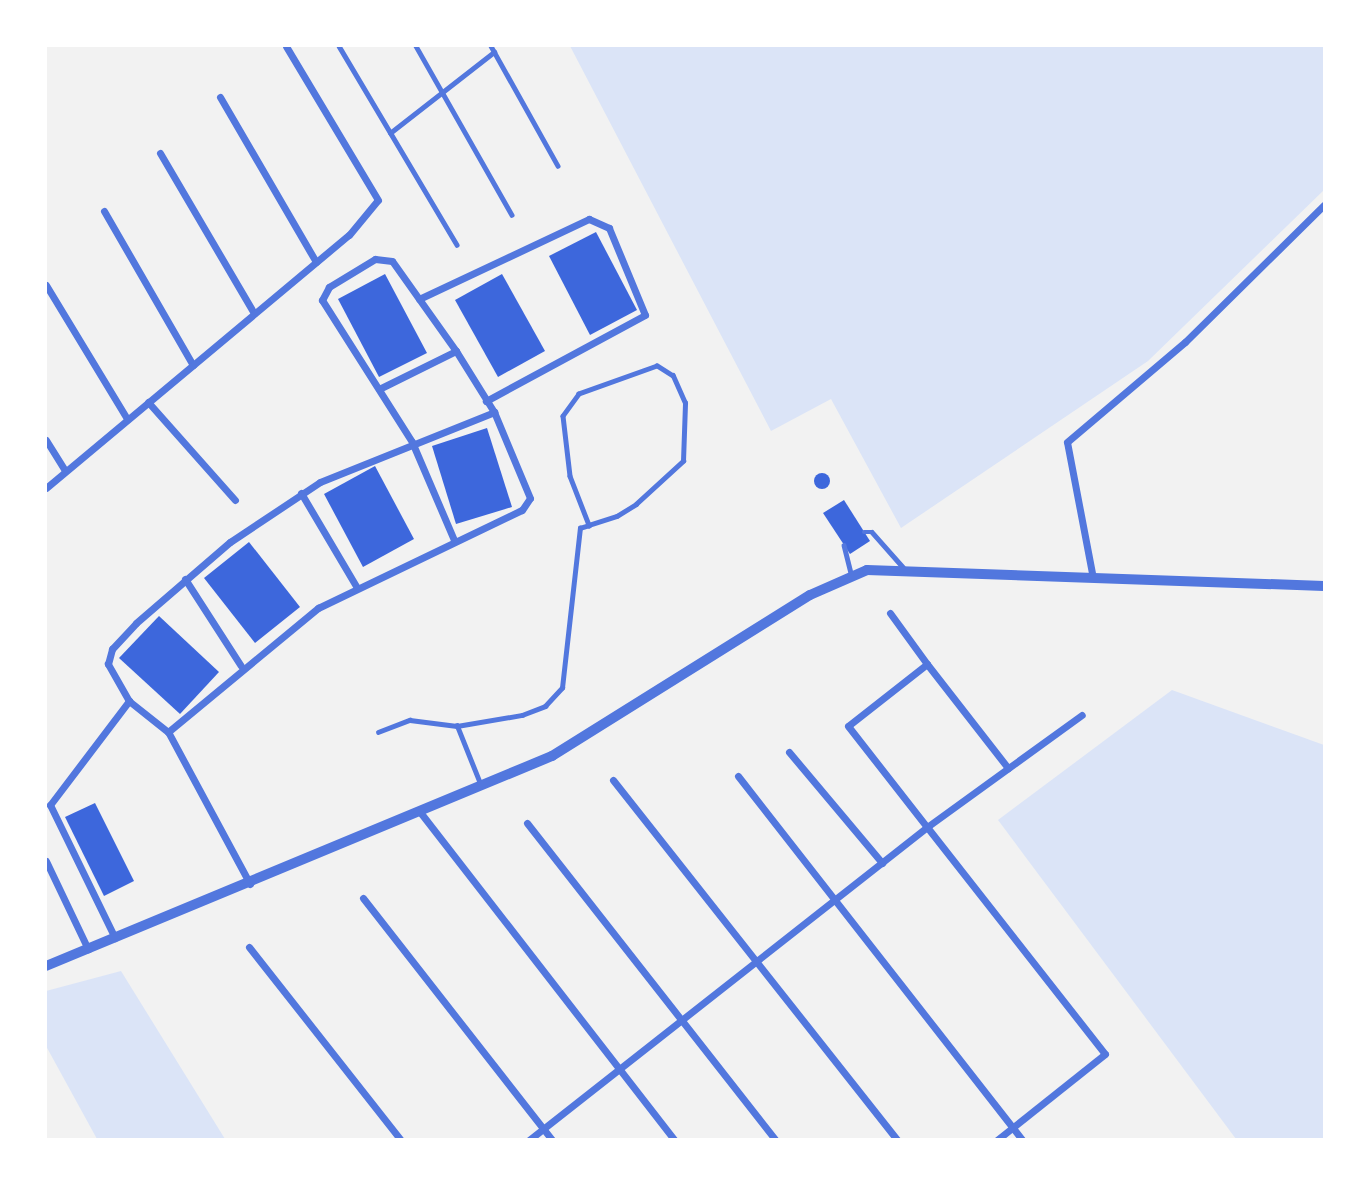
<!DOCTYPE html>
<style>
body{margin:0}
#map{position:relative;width:1370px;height:1185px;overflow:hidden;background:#f2f2f2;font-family:"DejaVu Sans",sans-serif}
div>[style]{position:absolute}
.green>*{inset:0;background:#dbe4f7}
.building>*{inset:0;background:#3d67dc}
.round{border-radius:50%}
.service>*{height:4.5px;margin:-2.25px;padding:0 2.25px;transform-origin:2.25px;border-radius:2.25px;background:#5277de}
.minor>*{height:7px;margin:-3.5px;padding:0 3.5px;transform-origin:3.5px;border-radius:3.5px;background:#5277de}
.tertiary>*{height:10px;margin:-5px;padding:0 5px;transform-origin:5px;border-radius:5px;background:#5277de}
span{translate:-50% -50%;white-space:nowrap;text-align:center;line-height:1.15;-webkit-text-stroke:6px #fff;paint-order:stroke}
.frame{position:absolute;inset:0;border:47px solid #fff;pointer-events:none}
</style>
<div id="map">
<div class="green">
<div style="clip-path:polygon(570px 46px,1324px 46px,1324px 190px,1148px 361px,901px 528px,831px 399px,771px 431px)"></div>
<div style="clip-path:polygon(1172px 690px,1324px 745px,1324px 1139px,1236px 1139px,998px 820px)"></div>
<div style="clip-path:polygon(121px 971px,225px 1139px,97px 1139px,46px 1046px,46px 991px)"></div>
</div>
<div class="building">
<div style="clip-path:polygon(596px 232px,637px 310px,590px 335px,549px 256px)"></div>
<div style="clip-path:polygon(385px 274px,427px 353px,379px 377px,338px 299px)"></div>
<div style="clip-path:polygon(502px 274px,545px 351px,498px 377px,455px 300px)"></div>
<div style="clip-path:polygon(487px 428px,512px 507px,456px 524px,432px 446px)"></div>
<div style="clip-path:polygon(375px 466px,414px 539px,363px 567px,324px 494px)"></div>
<div class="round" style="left:814px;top:473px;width:16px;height:16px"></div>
<div style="clip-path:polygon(844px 500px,870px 541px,850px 554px,823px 513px)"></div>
<div style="clip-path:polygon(249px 542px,300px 607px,255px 643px,204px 578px)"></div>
<div style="clip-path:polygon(159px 616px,219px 672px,180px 714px,119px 658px)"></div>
<div style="clip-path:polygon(95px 803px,134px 881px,104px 896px,65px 817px)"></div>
</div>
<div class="service">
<div style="left:339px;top:46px;width:231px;rotate:59.3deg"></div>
<div style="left:416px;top:46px;width:194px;rotate:60.4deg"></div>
<div style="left:491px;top:46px;width:137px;rotate:60.8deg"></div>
<div style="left:390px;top:133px;width:132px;rotate:-37.9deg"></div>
<div style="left:864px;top:532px;width:8px"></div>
<div style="left:872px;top:532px;width:47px;rotate:48.5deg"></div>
<div style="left:844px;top:545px;width:30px;rotate:76deg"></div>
<div style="left:378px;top:732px;width:34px;rotate:-21deg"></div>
<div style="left:410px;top:720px;width:47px;rotate:7.3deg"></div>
<div style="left:481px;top:786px;width:65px;rotate:-111.8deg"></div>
<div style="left:457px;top:726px;width:66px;rotate:-9.6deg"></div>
<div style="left:522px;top:715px;width:25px;rotate:-21deg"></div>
<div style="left:545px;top:706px;width:25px;rotate:-47deg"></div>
<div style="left:562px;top:688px;width:161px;rotate:-83.6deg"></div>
<div style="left:580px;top:528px;width:9px;rotate:-18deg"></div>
<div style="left:589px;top:525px;width:29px;rotate:-18deg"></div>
<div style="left:617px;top:516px;width:22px;rotate:-32deg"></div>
<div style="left:636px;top:504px;width:64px;rotate:-42.5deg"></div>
<div style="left:683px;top:461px;width:58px;rotate:-88deg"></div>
<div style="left:685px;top:403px;width:30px;rotate:-114deg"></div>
<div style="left:673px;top:376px;width:19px;rotate:-148deg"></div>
<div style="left:657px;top:366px;width:83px;rotate:160.3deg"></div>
<div style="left:579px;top:394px;width:27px;rotate:126deg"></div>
<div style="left:563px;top:416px;width:60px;rotate:83.3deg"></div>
<div style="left:570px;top:476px;width:53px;rotate:68.8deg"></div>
</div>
<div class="minor">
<div style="left:220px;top:97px;width:191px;rotate:59.8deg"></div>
<div style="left:160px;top:153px;width:186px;rotate:59.6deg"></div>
<div style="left:104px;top:211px;width:178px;rotate:60deg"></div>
<div style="left:46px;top:285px;width:157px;rotate:58.8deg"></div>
<div style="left:419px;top:299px;width:188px;rotate:-25.2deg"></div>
<div style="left:589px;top:219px;width:22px;rotate:24deg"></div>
<div style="left:609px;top:228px;width:94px;rotate:67.5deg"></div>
<div style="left:645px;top:315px;width:181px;rotate:151.6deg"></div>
<div style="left:379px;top:389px;width:86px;rotate:-26.3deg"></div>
<div style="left:148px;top:402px;width:131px;rotate:48.4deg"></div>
<div style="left:46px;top:440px;width:36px;rotate:58deg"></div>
<div style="left:46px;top:488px;width:395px;rotate:-39.9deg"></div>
<div style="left:349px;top:235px;width:45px;rotate:-50.4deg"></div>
<div style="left:378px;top:200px;width:179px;rotate:-120.9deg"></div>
<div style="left:301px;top:493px;width:108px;rotate:59.4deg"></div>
<div style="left:1092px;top:573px;width:133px;rotate:-100.8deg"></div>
<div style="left:1067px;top:442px;width:155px;rotate:-40.3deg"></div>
<div style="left:1185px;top:342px;width:195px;rotate:-44.6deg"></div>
<div style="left:185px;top:579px;width:103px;rotate:57.2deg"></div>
<div style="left:890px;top:613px;width:63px;rotate:54deg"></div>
<div style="left:927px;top:664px;width:100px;rotate:141.9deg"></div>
<div style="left:848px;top:726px;width:128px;rotate:52deg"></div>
<div style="left:927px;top:827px;width:191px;rotate:-35.9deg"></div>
<div style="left:927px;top:664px;width:132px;rotate:52.1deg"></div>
<div style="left:168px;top:732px;width:50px;rotate:-141.5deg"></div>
<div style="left:129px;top:701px;width:43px;rotate:-119.6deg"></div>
<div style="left:108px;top:664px;width:16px;rotate:-75deg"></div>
<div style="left:112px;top:649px;width:35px;rotate:-47deg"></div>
<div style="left:136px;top:623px;width:124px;rotate:-40.8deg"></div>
<div style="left:230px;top:542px;width:108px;rotate:-33.7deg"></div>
<div style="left:320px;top:482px;width:188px;rotate:-21.9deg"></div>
<div style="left:789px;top:752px;width:145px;rotate:50deg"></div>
<div style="left:738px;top:776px;width:462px;rotate:52deg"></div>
<div style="left:613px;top:780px;width:459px;rotate:51.7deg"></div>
<div style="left:420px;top:812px;width:415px;rotate:52.2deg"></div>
<div style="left:527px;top:823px;width:403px;rotate:51.9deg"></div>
<div style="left:46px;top:861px;width:98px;rotate:64.5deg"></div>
<div style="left:250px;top:884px;width:173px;rotate:-118.3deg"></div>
<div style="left:168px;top:732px;width:195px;rotate:-39.6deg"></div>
<div style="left:318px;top:608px;width:226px;rotate:-25.7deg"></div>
<div style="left:522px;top:510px;width:14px;rotate:-56deg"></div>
<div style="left:530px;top:498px;width:93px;rotate:-112.7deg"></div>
<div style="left:494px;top:412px;width:72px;rotate:-121.9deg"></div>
<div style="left:456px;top:351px;width:110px;rotate:-125.4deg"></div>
<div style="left:392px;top:261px;width:17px;rotate:-173deg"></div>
<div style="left:375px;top:259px;width:54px;rotate:148.7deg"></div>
<div style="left:329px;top:287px;width:15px;rotate:118deg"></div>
<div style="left:322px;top:300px;width:168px;rotate:57.6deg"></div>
<div style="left:412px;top:442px;width:107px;rotate:66.8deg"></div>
<div style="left:363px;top:898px;width:307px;rotate:52deg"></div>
<div style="left:115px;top:938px;width:148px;rotate:-116deg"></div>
<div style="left:50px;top:805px;width:131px;rotate:-52.8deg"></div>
<div style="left:249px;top:947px;width:246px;rotate:51.8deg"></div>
<div style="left:529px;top:1140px;width:506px;rotate:-38.18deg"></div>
<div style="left:927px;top:827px;width:288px;rotate:51.9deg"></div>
<div style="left:1105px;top:1054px;width:138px;rotate:141.5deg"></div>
</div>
<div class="tertiary">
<div style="left:46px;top:966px;width:548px;rotate:-22.54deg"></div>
<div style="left:552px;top:756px;width:304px;rotate:-32deg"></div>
<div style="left:810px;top:595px;width:62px;rotate:-23.7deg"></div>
<div style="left:867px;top:570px;width:457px;rotate:2deg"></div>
</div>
<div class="frame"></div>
</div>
